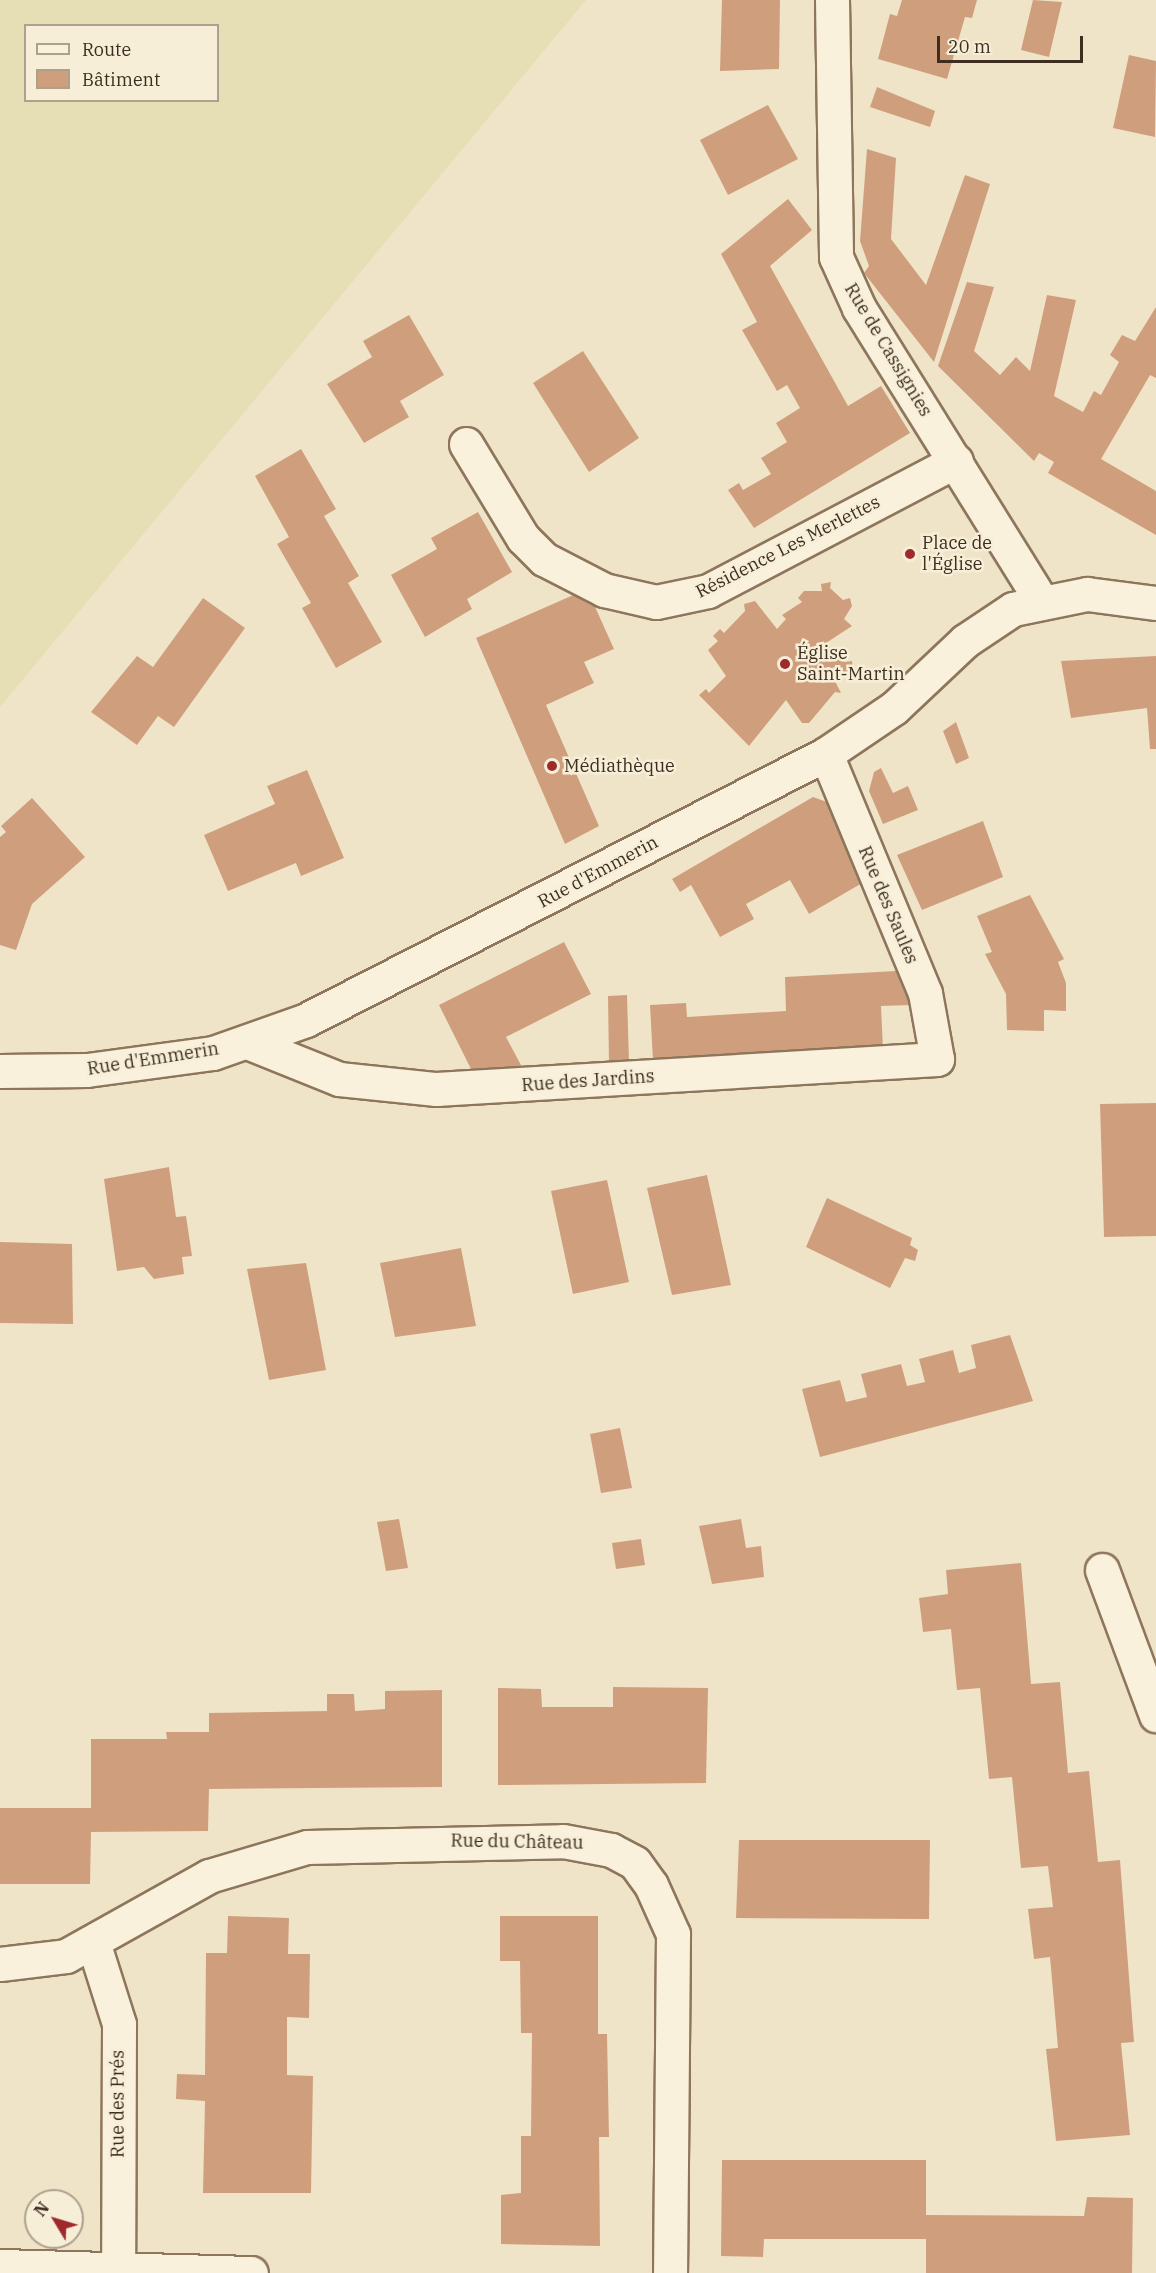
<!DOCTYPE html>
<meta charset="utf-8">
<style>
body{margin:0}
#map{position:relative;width:1156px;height:2273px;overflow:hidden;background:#f0e4c8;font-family:"IBM Plex Serif",serif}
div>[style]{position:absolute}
.farmland>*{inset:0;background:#e6deb5}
.building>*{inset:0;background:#cf9f7d}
.roads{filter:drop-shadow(2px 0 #8d765c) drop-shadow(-2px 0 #8d765c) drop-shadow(0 2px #8d765c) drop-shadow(0 -2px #8d765c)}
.minor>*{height:33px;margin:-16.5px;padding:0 16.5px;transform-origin:16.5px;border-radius:16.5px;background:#faf1dc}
.secondary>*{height:33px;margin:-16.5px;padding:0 16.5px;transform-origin:16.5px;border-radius:16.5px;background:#faf1dc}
.dots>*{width:16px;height:16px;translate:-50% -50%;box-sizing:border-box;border:3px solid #f7eed8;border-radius:50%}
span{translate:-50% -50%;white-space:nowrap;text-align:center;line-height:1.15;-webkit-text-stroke:5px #f7eed8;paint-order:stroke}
.street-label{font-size:18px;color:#3d2e20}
.poi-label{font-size:18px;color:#3d2e20}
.left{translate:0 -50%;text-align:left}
.legend{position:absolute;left:24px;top:24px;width:195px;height:78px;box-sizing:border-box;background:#f7eed8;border:2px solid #ada18e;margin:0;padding:8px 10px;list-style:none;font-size:18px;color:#3d2e20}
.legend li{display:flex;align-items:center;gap:12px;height:30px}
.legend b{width:30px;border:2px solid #ada18e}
.north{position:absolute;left:24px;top:2189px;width:60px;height:60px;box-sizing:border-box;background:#f7eed8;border:2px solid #ada18e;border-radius:50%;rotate:308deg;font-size:16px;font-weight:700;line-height:24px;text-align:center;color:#3d2e20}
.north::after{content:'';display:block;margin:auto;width:21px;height:27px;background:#9e2a2b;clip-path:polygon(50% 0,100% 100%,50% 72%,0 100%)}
.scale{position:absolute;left:937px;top:36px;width:146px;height:27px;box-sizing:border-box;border:3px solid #3d2e20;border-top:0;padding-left:8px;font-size:18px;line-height:21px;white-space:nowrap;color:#3d2e20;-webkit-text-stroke:4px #f7eed8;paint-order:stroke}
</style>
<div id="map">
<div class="farmland">
<div style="clip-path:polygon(evenodd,0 0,586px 0,0 707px,0 0,26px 26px,218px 26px,218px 100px,26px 100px,26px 26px)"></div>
</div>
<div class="building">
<div style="clip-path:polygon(722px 0,780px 0,779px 69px,720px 71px)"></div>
<div style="clip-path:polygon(902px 0,977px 0,972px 18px,965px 17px,947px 79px,878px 59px,890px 14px,897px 16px)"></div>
<div style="clip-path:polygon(1033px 0,1062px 2px,1049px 57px,1021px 50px)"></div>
<div style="clip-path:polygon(1129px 55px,1156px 61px,1155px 137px,1113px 128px)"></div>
<div style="clip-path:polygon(877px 87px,935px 111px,930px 127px,870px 107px)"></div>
<div style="clip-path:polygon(768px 105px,798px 159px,728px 195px,700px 140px)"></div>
<div style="clip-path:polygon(867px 149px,896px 158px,891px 239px,926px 285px,965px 175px,990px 184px,934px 362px,864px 273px,869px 266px,860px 241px)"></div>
<div style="clip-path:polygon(788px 199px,812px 230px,770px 266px,848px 406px,881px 386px,910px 433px,754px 528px,728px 490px,739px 483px,743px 490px,771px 474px,761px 458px,787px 442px,776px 423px,800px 408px,787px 385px,777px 391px,742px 330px,757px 322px,721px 254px)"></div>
<div style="clip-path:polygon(967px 282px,994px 287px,974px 351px,1000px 375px,1016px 357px,1030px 371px,1047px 295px,1076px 300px,1054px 396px,1083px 412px,1094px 391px,1101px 395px,1119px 362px,1110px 355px,1122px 335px,1135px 341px,1156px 307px,1156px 378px,1150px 375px,1101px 459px,1156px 491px,1156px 535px,1048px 473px,1054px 462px,1039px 453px,1034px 461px,938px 366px)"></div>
<div style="clip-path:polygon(409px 315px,444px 375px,400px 401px,409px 417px,364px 443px,327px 384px,372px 357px,363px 341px)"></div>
<div style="clip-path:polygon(583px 351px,639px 438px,589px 472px,533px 383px)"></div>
<div style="clip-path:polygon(301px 449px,336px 509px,324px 516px,359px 576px,348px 583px,382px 642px,336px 668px,302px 608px,311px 603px,277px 544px,289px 537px,255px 476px)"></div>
<div style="clip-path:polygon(478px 512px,512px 572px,467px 599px,472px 609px,425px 637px,391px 575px,437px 549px,431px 538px)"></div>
<div style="clip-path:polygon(831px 582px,830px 588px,843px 600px,850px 598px,852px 606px,844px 619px,852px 626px,826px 643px,845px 662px,852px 661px,853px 669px,835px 681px,841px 693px,835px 692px,809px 723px,802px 723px,786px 700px,749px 746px,699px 695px,706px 689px,709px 693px,726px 676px,708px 650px,718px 641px,713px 636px,720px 629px,724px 633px,745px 611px,744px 604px,755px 601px,777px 629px,786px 619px,782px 615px,802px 602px,798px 598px,804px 591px,822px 591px,821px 584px)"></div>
<div style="clip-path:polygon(587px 589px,614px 649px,584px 662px,594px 683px,546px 705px,599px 826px,565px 844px,476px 638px)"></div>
<div style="clip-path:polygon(203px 598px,245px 628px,174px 727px,158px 716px,137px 745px,91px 712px,137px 656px,153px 667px)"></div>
<div style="clip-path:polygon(1156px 656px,1156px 749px,1150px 749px,1147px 708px,1071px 718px,1061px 661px)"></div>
<div style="clip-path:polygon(956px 722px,969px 758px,956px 764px,943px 731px)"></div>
<div style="clip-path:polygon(881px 768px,893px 793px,908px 786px,918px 810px,883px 824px,869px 791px,874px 772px)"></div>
<div style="clip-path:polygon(307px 770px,344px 858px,301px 876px,296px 863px,228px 891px,204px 835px,275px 804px,267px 786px)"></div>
<div style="clip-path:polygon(813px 797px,827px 802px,869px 879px,809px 914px,790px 880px,746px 904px,754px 919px,720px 937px,691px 885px,680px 892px,672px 879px)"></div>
<div style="clip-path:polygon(32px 798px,85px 857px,32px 904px,16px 950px,0 945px,0 837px,6px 832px,1px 826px)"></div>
<div style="clip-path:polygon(983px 821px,1003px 877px,922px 910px,897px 855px)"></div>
<div style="clip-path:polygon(1030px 895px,1064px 959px,1058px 962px,1066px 983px,1066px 1011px,1044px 1010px,1044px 1031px,1007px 1030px,1006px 994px,985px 954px,992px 952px,977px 916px)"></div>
<div style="clip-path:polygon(564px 942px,591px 994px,506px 1037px,522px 1067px,471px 1069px,439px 1005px)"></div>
<div style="clip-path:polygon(896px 971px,910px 1005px,881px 1006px,883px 1049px,653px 1061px,650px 1005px,686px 1003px,687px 1017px,786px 1011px,785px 977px)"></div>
<div style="clip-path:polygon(627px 995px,629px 1062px,609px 1063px,608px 996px)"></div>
<div style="clip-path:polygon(1156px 1103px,1156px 1236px,1104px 1237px,1100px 1104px)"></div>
<div style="clip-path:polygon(169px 1167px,176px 1217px,186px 1216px,192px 1256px,182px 1257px,184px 1274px,154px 1279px,144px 1267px,117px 1271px,104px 1179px)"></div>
<div style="clip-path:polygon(707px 1175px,731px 1285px,672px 1295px,647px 1188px)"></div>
<div style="clip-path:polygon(607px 1180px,629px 1282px,573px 1294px,551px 1191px)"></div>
<div style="clip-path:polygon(827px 1198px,912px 1238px,910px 1245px,918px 1250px,915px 1261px,905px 1258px,890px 1288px,806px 1247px)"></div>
<div style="clip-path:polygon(0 1242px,72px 1244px,73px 1324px,0 1323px)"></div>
<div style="clip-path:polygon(461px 1248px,476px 1326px,395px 1337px,380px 1263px)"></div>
<div style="clip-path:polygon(306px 1263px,326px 1370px,269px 1380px,247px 1269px)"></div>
<div style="clip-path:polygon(1010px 1335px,1033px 1401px,820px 1457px,802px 1389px,840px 1380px,846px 1402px,867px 1397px,861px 1374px,901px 1364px,907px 1386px,925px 1382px,919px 1359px,953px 1350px,959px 1373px,976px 1368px,971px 1345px)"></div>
<div style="clip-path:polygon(620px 1428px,632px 1488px,601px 1493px,590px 1434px)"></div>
<div style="clip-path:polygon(399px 1519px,408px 1568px,386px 1571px,377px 1522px)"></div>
<div style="clip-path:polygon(741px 1519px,746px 1548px,761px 1546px,764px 1577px,712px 1584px,699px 1526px)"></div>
<div style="clip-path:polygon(641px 1539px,645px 1565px,616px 1569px,612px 1543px)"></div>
<div style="clip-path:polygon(1021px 1563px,1031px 1684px,1060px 1682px,1068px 1773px,1089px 1771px,1098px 1862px,1120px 1860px,1134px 2042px,1121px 2043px,1130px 2135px,1056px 2141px,1046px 2049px,1058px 2048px,1050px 1957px,1034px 1959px,1028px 1909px,1053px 1907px,1048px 1866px,1021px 1868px,1012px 1777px,989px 1779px,980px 1688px,957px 1690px,951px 1629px,923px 1632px,919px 1598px,948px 1594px,946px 1570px)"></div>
<div style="clip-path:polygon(613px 1687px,708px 1688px,706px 1783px,498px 1785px,498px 1688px,541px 1689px,542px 1707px,613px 1707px)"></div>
<div style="clip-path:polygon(442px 1690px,442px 1787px,209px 1789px,208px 1831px,91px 1832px,90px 1884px,0 1884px,0 1808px,91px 1808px,91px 1739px,167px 1739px,166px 1732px,209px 1732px,209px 1713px,327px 1711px,327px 1694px,354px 1694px,355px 1711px,385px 1709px,385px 1691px)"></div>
<div style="clip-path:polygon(739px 1840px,930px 1840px,929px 1919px,736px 1918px)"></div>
<div style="clip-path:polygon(228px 1916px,289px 1918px,288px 1954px,310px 1954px,309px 2018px,287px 2017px,287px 2075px,313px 2076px,311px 2193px,203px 2193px,205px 2101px,176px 2099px,177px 2074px,205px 2075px,206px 1953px,227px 1953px)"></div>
<div style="clip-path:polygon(500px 1916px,598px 1916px,598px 2034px,607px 2034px,609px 2137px,599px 2137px,600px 2246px,501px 2244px,501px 2195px,521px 2193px,521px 2136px,531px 2136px,532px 2033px,521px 2033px,520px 1961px,500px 1961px)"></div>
<div style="clip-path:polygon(722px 2160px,926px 2160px,926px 2215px,1084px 2216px,1087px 2197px,1133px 2198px,1132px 2273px,926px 2273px,926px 2239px,764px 2239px,763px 2257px,721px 2256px)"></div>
</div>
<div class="roads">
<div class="minor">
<div style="left:832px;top:0;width:257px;rotate:89.1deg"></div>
<div style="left:836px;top:257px;width:56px;rotate:65.7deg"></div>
<div style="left:859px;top:308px;width:343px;rotate:58.1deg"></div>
<div style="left:466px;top:444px;width:110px;rotate:58.8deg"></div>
<div style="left:523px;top:538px;width:30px;rotate:45deg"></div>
<div style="left:544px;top:559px;width:68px;rotate:27.3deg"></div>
<div style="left:604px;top:590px;width:53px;rotate:13deg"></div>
<div style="left:656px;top:602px;width:53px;rotate:-11.9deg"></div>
<div style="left:708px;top:591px;width:280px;rotate:-27.7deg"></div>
<div style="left:247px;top:1042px;width:99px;rotate:21.9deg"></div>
<div style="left:339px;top:1079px;width:98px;rotate:5.9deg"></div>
<div style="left:436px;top:1089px;width:502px;rotate:-3.43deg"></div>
<div style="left:937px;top:1059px;width:67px;rotate:-100.3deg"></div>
<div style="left:925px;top:993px;width:259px;rotate:-112.5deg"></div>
<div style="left:1102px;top:1570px;width:155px;rotate:69.6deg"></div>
<div style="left:94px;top:1945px;width:83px;rotate:72.4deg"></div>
<div style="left:119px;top:2024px;width:244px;rotate:90.2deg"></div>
<div style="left:0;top:1964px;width:66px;rotate:-6.9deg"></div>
<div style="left:66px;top:1956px;width:164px;rotate:-29.2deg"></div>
<div style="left:209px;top:1876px;width:102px;rotate:-16.5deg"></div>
<div style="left:307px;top:1847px;width:256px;rotate:-1.3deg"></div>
<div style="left:563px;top:1841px;width:49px;rotate:10.6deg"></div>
<div style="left:611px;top:1850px;width:27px;rotate:28deg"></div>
<div style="left:635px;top:1863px;width:27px;rotate:54deg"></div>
<div style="left:651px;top:1885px;width:54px;rotate:65.8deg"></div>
<div style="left:673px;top:1934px;width:339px;rotate:90.5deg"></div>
<div style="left:0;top:2266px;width:251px;rotate:1.6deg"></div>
</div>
<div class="secondary">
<div style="left:0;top:1071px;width:87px;rotate:-0.7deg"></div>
<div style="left:87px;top:1070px;width:127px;rotate:-7.7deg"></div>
<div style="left:213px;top:1053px;width:99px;rotate:-19.5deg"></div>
<div style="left:306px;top:1020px;width:584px;rotate:-27.09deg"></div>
<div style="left:826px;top:754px;width:82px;rotate:-34.1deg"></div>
<div style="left:894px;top:708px;width:98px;rotate:-43.3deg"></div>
<div style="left:965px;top:641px;width:58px;rotate:-33.7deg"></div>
<div style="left:1013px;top:609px;width:76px;rotate:-11.5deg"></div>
<div style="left:1087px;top:594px;width:70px;rotate:7.4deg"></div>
</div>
</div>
<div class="dots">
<div style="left:910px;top:554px;background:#9e2a2b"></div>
<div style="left:785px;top:664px;background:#9e2a2b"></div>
<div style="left:552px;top:766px;background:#9e2a2b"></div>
</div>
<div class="street-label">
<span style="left:888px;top:350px;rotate:59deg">Rue de Cassignies</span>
<span style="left:788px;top:547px;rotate:-27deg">Résidence Les Merlettes</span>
<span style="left:598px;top:872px;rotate:-28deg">Rue d'Emmerin</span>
<span style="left:888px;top:905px;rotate:67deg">Rue des Saules</span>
<span style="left:153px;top:1059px;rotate:-9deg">Rue d'Emmerin</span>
<span style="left:588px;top:1081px;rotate:-4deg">Rue des Jardins</span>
<span style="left:517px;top:1842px;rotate:1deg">Rue du Château</span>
<span style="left:118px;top:2104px;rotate:-90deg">Rue des Prés</span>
</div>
<div class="poi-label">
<span class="left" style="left:922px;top:554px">Place de<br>l'Église</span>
<span class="left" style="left:797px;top:664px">Église<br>Saint-Martin</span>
<span class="left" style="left:564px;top:766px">Médiathèque</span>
</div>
<ul class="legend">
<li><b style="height:8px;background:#faf1dc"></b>Route</li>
<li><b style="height:16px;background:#cf9f7d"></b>Bâtiment</li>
</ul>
<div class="north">N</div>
<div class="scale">20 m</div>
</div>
